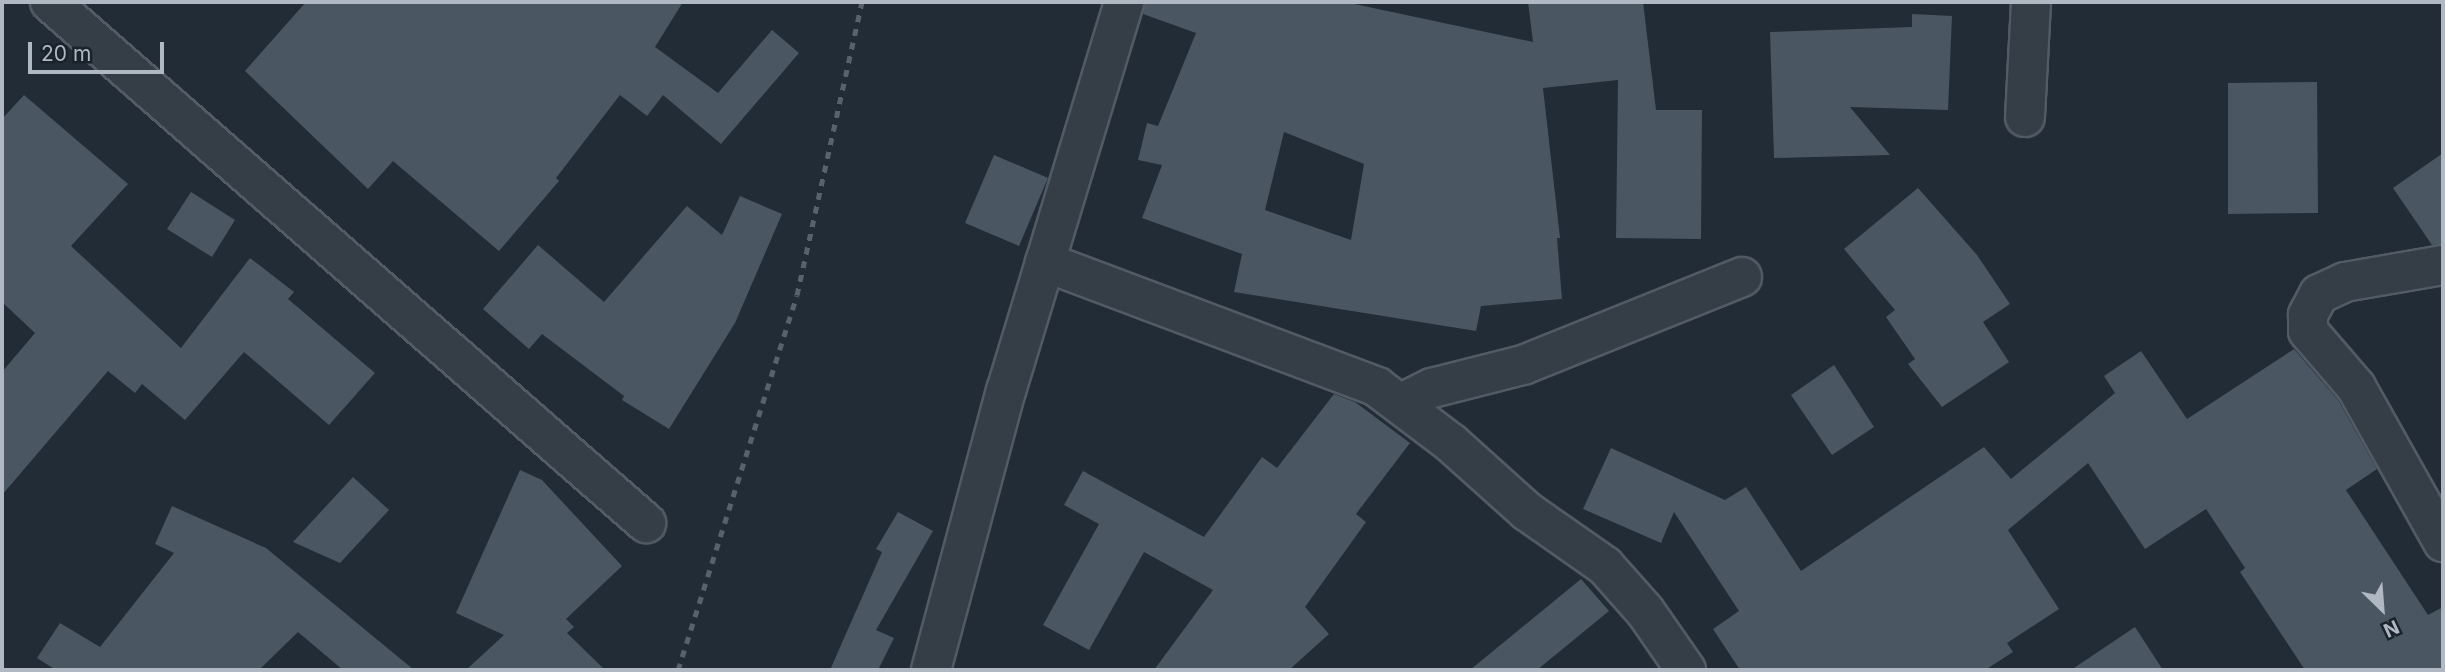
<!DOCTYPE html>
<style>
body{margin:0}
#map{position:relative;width:2445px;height:672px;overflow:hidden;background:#222c36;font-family:Inter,sans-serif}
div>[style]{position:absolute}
.building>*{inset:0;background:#4a5662}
.roads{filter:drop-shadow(2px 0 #525b65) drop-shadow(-2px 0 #525b65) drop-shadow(0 2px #525b65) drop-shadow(0 -2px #525b65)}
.minor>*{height:38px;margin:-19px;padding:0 19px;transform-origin:19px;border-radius:19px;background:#353e47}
.rail>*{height:5px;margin-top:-2.5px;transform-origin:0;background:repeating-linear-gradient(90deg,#57626e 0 7px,transparent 0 14px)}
span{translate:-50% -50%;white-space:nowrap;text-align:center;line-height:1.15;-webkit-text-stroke:6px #1a232b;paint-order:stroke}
.frame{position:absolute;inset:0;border:4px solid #afb8c3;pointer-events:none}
.north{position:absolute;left:2347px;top:574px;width:70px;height:70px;-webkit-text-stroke:5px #1a232b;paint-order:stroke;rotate:155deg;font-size:19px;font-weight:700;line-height:28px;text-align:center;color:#afb8c3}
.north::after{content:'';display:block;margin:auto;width:24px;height:32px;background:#afb8c3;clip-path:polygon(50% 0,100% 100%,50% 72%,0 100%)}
.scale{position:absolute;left:28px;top:42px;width:136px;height:32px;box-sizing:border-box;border:4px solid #afb8c3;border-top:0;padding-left:9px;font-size:21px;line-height:24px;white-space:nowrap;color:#afb8c3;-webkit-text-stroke:5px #1a232b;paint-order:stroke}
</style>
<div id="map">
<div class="building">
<div style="clip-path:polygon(306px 2px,683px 2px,655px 47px,718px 93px,772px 30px,799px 53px,721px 144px,663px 95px,647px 116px,620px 95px,556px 178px,559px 181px,499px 251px,393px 161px,368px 189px,245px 71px)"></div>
<div style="clip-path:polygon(evenodd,1145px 2px,1345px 2px,1533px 42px,1528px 2px,1643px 2px,1656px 110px,1702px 110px,1701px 239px,1616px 238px,1618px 80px,1543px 88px,1560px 238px,1557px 238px,1562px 299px,1481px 306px,1476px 331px,1234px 292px,1242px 254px,1142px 218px,1162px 165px,1138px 160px,1147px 123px,1158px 126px,1196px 33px,1143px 14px,1145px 2px,1284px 132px,1364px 164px,1351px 240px,1265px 210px,1284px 132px)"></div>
<div style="clip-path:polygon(1912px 14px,1952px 16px,1948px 110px,1850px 107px,1890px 155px,1774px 158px,1770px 32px,1912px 27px)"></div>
<div style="clip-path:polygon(2317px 82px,2318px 213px,2228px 214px,2228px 83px)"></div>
<div style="clip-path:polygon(24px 95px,128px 184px,71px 246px,181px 348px,250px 258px,294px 292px,288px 299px,375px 373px,329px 425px,244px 352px,185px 420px,142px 384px,135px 393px,108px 371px,2px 495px,2px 372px,35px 333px,2px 302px,2px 119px)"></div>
<div style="clip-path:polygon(2443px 153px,2443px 244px,2432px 245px,2393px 188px)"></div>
<div style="clip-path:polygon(994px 155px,1048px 178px,1019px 246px,965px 223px)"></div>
<div style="clip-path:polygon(1918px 188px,1977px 255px,2010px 304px,1983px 322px,2009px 362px,1942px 407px,1908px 364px,1915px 359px,1886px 317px,1895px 310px,1844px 249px)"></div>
<div style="clip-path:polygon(191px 192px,235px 220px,212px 257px,167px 229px)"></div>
<div style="clip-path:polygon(740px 196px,782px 214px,735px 323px,669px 429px,622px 400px,624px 396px,542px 334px,529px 349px,483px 309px,538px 245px,604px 302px,687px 206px,722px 235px)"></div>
<div style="clip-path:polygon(2294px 349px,2338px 400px,2377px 469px,2346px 490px,2428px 615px,2443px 607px,2443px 670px,2305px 670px,2240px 572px,2245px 568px,2206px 509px,2145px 549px,2088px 463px,2008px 530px,2059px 609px,2007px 643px,2013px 652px,1985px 670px,1740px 670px,1713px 629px,1739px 611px,1674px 512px,1661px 543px,1583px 509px,1611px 448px,1725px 500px,1746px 487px,1801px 571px,1984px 447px,2011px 479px,2115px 393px,2104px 376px,2141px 351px,2187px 419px)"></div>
<div style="clip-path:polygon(1834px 365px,1874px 427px,1832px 455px,1791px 395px)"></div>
<div style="clip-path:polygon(1334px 394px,1355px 402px,1410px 443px,1356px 514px,1366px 522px,1305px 607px,1329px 634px,1289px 670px,1154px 670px,1213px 590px,1144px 552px,1089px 650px,1043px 625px,1099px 524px,1064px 505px,1083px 471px,1204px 537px,1262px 457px,1277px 468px)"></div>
<div style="clip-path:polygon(520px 470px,542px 480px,622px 566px,566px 619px,574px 627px,567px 633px,605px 670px,466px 670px,504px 635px,456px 613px)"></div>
<div style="clip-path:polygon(353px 477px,389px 510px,340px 563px,293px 542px)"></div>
<div style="clip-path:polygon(172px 506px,266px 548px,414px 670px,343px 670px,298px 632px,259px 670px,56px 670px,37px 658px,60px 623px,100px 647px,174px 553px,155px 544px)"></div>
<div style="clip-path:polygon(898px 512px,933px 531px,876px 630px,894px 638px,878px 670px,830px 670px,882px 552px,876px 549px)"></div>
<div style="clip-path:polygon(1581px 579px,1609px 611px,1537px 670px,1470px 670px)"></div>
<div style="clip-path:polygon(2135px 627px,2163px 670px,2071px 670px)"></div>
</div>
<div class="roads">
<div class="minor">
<div style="left:50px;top:2px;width:792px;rotate:41.16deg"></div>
<div style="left:2025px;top:117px;width:115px;rotate:-87deg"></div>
<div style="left:1045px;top:262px;width:355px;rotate:20.6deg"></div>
<div style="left:1377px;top:387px;width:93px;rotate:37.1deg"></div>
<div style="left:1451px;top:443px;width:103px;rotate:41.9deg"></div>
<div style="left:1528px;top:512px;width:94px;rotate:35deg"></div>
<div style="left:1605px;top:566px;width:60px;rotate:48.4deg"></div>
<div style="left:1645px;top:611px;width:72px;rotate:55.2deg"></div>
<div style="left:2443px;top:265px;width:99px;rotate:170.2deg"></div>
<div style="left:2345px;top:282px;width:29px;rotate:155deg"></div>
<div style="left:2319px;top:294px;width:24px;rotate:118deg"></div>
<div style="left:2308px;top:315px;width:16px;rotate:90deg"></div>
<div style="left:2308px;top:331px;width:74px;rotate:49.4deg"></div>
<div style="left:2356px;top:387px;width:178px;rotate:60.7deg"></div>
<div style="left:1400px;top:404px;width:36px;rotate:-27deg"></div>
<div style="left:1432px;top:388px;width:94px;rotate:-14.2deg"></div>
<div style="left:1523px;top:365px;width:236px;rotate:-21.9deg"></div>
<div style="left:931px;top:670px;width:289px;rotate:-75deg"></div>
<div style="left:1006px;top:391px;width:407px;rotate:-73.1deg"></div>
</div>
</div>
<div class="rail">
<div style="left:678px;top:670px;width:393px;rotate:-72.4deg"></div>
<div style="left:797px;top:295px;width:300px;rotate:-77.5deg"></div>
</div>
<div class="frame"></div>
<div class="north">N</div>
<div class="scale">20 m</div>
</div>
